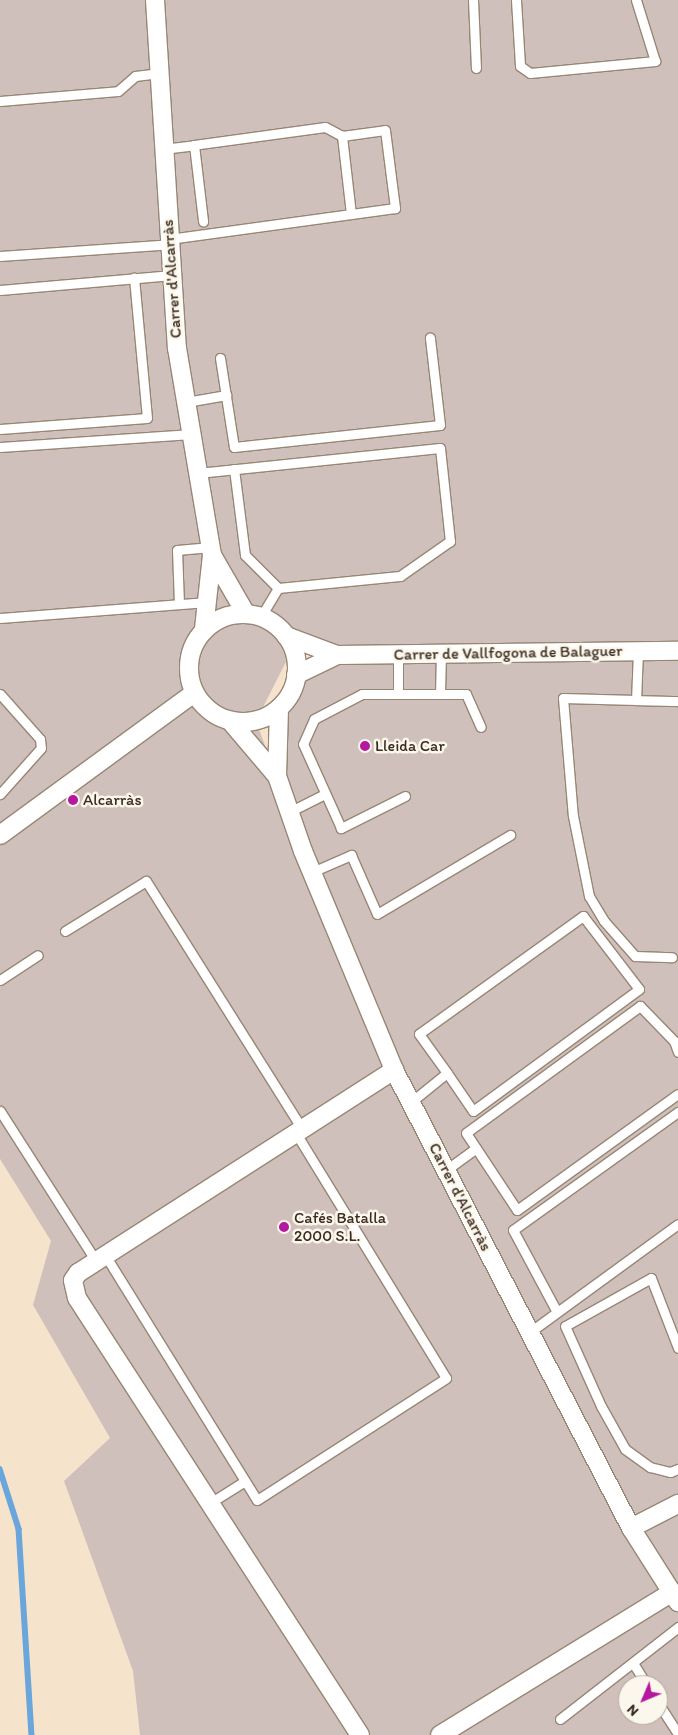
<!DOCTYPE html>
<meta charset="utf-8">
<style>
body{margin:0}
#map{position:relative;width:678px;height:1735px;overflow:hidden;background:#f6e3cb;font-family:Itim,sans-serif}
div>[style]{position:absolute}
.industrial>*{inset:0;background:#d0c0bc}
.stream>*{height:5.5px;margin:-2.75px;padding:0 2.75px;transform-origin:2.75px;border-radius:2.75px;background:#6aa6db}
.roads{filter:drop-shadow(1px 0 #988674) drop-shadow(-1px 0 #988674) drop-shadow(0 1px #988674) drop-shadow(0 -1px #988674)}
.service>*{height:9px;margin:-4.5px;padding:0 4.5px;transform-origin:4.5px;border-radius:4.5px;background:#fff}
.minor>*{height:18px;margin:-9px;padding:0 9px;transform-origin:9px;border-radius:9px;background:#fff}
.minor>.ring{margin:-9px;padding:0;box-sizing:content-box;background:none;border:18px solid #fff;border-radius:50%}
.dots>*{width:14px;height:14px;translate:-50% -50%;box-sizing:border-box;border:2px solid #fbf7ec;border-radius:50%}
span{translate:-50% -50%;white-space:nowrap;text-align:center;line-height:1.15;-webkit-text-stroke:5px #fbf7ec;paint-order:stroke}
.street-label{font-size:16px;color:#3b2a1e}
.poi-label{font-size:16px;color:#3b2a1e}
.left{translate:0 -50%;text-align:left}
.north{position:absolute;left:618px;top:1675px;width:50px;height:50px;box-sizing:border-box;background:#fbf7ec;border:1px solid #aea59a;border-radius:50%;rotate:225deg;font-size:14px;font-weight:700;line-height:20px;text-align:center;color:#3b2a1e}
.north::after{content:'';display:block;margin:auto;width:18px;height:22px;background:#b5179e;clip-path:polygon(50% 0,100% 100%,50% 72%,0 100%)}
</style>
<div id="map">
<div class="industrial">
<div style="clip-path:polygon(evenodd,0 0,678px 0,678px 650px,293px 648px,256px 721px,286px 802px,278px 722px,294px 684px,340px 659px,678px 652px,678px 1735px,140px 1735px,133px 1671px,64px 1481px,110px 1438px,33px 1305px,51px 1241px,0 1159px,0 0,628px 1685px,658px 1685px,658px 1715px,628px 1715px,628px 1685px)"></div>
</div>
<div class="stream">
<div style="left:0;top:1469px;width:63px;rotate:72.4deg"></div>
<div style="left:19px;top:1529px;width:206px;rotate:86.4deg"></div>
</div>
<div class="roads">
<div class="service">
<div style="left:473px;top:0;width:68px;rotate:87.5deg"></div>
<div style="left:516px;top:0;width:66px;rotate:86.5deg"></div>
<div style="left:520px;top:66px;width:12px;rotate:35deg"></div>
<div style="left:530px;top:73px;width:126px;rotate:-5.5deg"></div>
<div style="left:655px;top:61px;width:64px;rotate:-107.3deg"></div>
<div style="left:0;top:101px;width:118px;rotate:-4.8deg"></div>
<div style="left:118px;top:91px;width:23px;rotate:-41deg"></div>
<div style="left:135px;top:76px;width:23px;rotate:-7deg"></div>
<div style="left:342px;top:136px;width:43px;rotate:-7.9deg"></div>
<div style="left:385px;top:130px;width:79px;rotate:82.7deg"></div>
<div style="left:395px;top:208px;width:44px;rotate:172.2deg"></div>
<div style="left:163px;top:149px;width:31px;rotate:-7deg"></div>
<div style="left:169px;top:239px;width:184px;rotate:-7.8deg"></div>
<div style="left:351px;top:214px;width:79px;rotate:-96.6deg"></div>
<div style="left:342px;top:136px;width:19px;rotate:-152deg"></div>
<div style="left:325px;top:127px;width:132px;rotate:172.2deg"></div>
<div style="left:194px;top:145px;width:77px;rotate:83.2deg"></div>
<div style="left:0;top:256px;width:170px;rotate:-4deg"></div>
<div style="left:0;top:290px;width:173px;rotate:-5deg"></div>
<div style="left:220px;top:358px;width:90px;rotate:81.1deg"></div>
<div style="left:234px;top:447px;width:207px;rotate:-6.1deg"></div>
<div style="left:440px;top:425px;width:88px;rotate:-96.6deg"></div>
<div style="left:186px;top:402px;width:41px;rotate:-9.9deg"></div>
<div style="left:0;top:429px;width:147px;rotate:-4.3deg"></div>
<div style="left:147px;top:418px;width:141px;rotate:-95.3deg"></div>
<div style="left:0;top:447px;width:192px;rotate:-3.9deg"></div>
<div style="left:234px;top:469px;width:87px;rotate:82.7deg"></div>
<div style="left:245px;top:555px;width:47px;rotate:45deg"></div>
<div style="left:198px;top:473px;width:243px;rotate:-5.9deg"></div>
<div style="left:440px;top:448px;width:94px;rotate:83.9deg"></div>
<div style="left:450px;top:541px;width:61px;rotate:145deg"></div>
<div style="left:400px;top:576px;width:123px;rotate:174.4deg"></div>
<div style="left:179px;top:604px;width:54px;rotate:-92.1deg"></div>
<div style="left:177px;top:550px;width:34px;rotate:-5deg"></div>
<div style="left:0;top:618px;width:208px;rotate:-4.4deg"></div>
<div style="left:260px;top:618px;width:35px;rotate:-59deg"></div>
<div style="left:638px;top:651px;width:49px;rotate:92.3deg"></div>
<div style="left:636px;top:700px;width:73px;rotate:-178.4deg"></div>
<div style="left:563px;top:698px;width:118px;rotate:85.2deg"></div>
<div style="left:573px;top:816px;width:82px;rotate:78.7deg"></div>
<div style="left:589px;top:896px;width:29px;rotate:59deg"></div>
<div style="left:604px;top:921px;width:47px;rotate:48.5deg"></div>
<div style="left:635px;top:956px;width:37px;rotate:2deg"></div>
<div style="left:0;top:694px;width:60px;rotate:48.4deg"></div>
<div style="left:40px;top:739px;width:9px;rotate:84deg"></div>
<div style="left:41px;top:748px;width:62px;rotate:131.7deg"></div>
<div style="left:398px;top:694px;width:40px;rotate:-90deg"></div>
<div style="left:440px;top:694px;width:40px;rotate:-88.6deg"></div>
<div style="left:636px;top:700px;width:42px;rotate:1.4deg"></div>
<div style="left:405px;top:796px;width:72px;rotate:153.4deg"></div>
<div style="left:341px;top:828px;width:92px;rotate:-114.3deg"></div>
<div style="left:303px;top:744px;width:27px;rotate:-66deg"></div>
<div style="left:314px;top:719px;width:54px;rotate:-27.5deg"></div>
<div style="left:362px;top:694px;width:104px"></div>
<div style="left:466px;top:694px;width:36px;rotate:66deg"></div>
<div style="left:289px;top:812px;width:40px;rotate:-26.6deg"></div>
<div style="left:312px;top:872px;width:43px;rotate:-23.6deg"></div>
<div style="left:351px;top:855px;width:64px;rotate:66.2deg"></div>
<div style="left:377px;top:914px;width:155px;rotate:-30.7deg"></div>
<div style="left:65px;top:931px;width:95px;rotate:-31.7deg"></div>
<div style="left:146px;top:881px;width:293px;rotate:57.8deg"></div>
<div style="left:0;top:980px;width:45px;rotate:-33.3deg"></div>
<div style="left:678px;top:1052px;width:12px;rotate:-110deg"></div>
<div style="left:674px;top:1041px;width:49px;rotate:-134.2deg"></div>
<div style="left:640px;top:1006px;width:215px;rotate:143.9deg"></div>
<div style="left:466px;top:1133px;width:92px;rotate:56.5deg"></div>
<div style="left:517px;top:1210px;width:198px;rotate:-35.8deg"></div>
<div style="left:411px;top:1102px;width:46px;rotate:-38.9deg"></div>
<div style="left:447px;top:1073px;width:46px;rotate:55.6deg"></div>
<div style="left:473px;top:1111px;width:206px;rotate:-36.3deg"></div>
<div style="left:639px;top:989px;width:92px;rotate:-127.5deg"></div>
<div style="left:583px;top:916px;width:202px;rotate:144.3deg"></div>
<div style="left:419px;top:1034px;width:48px;rotate:54.3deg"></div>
<div style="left:0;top:1111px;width:178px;rotate:57.4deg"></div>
<div style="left:446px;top:1170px;width:37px;rotate:-36deg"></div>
<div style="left:105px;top:1255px;width:288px;rotate:58.2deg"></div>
<div style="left:257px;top:1500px;width:225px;rotate:-32.8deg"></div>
<div style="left:446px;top:1378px;width:287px;rotate:-121.5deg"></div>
<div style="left:557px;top:1312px;width:93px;rotate:-118.2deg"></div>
<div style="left:513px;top:1230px;width:203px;rotate:-35.6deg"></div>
<div style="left:530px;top:1332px;width:183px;rotate:-36.1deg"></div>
<div style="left:678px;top:1348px;width:75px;rotate:-111.1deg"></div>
<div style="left:651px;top:1278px;width:98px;rotate:150.8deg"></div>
<div style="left:565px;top:1326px;width:88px;rotate:65.8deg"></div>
<div style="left:601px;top:1406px;width:49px;rotate:60.8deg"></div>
<div style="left:625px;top:1449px;width:31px;rotate:36deg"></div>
<div style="left:650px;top:1467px;width:21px;rotate:14deg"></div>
<div style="left:670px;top:1472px;width:9px;rotate:-21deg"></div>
<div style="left:210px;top:1503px;width:41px;rotate:-32.2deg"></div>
<div style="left:633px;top:1663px;width:26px;rotate:58deg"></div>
<div style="left:658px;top:1703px;width:37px;rotate:57deg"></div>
<div style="left:560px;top:1719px;width:150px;rotate:-37.9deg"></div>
</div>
<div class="minor">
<div style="left:155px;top:0;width:349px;rotate:86.4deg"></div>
<div style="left:177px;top:348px;width:210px;rotate:80.4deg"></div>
<div style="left:212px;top:555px;width:74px;rotate:96.2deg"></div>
<div style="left:212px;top:555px;width:68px;rotate:60deg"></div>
<div class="ring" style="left:189px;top:614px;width:90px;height:90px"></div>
<div style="left:286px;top:636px;width:54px;rotate:20.4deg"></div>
<div style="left:337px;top:655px;width:341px;rotate:-0.7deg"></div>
<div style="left:296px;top:675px;width:46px;rotate:-26deg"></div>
<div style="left:279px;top:709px;width:67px;rotate:91.7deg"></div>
<div style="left:277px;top:776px;width:79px;rotate:70.9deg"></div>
<div style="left:303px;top:851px;width:237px;rotate:67.4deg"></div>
<div style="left:394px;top:1070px;width:516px;rotate:62.64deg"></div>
<div style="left:631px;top:1528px;width:88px;rotate:57.6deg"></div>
<div style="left:231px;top:722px;width:71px;rotate:49.6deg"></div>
<div style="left:0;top:835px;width:240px;rotate:-36.2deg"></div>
<div style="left:631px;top:1528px;width:53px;rotate:-27.1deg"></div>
<div style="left:360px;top:1735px;width:521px;rotate:-122.93deg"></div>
<div style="left:77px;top:1298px;width:18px;rotate:-103deg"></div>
<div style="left:73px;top:1280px;width:9px;rotate:-54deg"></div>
<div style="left:78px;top:1273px;width:376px;rotate:-32.7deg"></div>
<div style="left:440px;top:1735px;width:273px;rotate:-31.6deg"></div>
</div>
</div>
<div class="dots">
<div style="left:365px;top:746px;background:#b5179e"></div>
<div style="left:73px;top:800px;background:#b5179e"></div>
<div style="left:284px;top:1227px;background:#b5179e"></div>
</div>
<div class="street-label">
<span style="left:172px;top:279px;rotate:-94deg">Carrer d'Alcarràs</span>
<span style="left:508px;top:653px;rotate:-1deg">Carrer de Vallfogona de Balaguer</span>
<span style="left:460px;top:1197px;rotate:63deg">Carrer d'Alcarràs</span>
</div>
<div class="poi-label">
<span class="left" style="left:375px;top:746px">Lleida Car</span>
<span class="left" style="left:83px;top:800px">Alcarràs</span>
<span class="left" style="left:294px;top:1227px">Cafés Batalla<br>2000 S.L.</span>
</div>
<div class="north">N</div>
</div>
